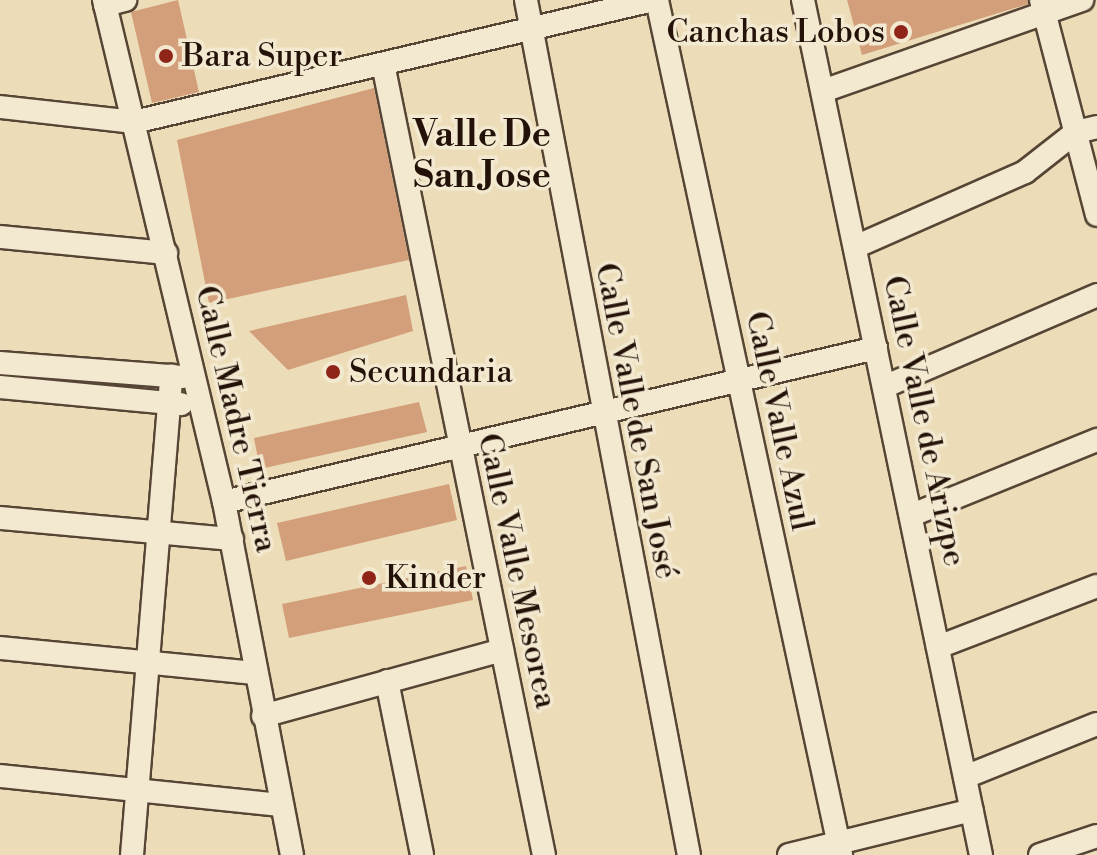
<!DOCTYPE html>
<meta charset="utf-8">
<style>
body{margin:0}
#map{position:relative;width:1097px;height:855px;overflow:hidden;background:#ecddb8;font-family:"Libre Bodoni",serif}
div>[style]{position:absolute}
.building>*{inset:0;background:#d39e7a}
.roads{filter:drop-shadow(2px 0 #564535) drop-shadow(-2px 0 #564535) drop-shadow(0 2px #564535) drop-shadow(0 -2px #564535)}
.minor>*{height:22px;margin:-11px;padding:0 11px;transform-origin:11px;border-radius:11px;background:#f3e9d1}
.dots>*{width:22px;height:22px;translate:-50% -50%;box-sizing:border-box;border:4px solid #f3e9d1;border-radius:50%}
span{translate:-50% -50%;white-space:nowrap;text-align:center;line-height:1.15;-webkit-text-stroke:7px #f3e9d1;paint-order:stroke}
.poi-label{font-size:32px;color:#241209}
.right{translate:-100% -50%;text-align:right}
.left{translate:0 -50%;text-align:left}
.street-label{font-size:32px;color:#241209}
.quarter-label{font-size:36px;color:#241209;font-weight:700}
</style>
<div id="map">
<div class="building">
<div style="clip-path:polygon(178px 0,199px 92px,152px 103px,131px 12px)"></div>
<div style="clip-path:polygon(847px 0,1027px 0,1028px 4px,862px 55px)"></div>
<div style="clip-path:polygon(374px 88px,409px 260px,209px 303px,177px 140px)"></div>
<div style="clip-path:polygon(406px 295px,413px 331px,288px 370px,249px 331px)"></div>
<div style="clip-path:polygon(419px 402px,427px 432px,260px 469px,254px 438px)"></div>
<div style="clip-path:polygon(449px 484px,457px 520px,286px 561px,277px 523px)"></div>
<div style="clip-path:polygon(466px 566px,473px 600px,289px 638px,282px 604px)"></div>
</div>
<div class="roads">
<div class="minor">
<div style="left:104px;top:0;width:516px;rotate:76.56deg"></div>
<div style="left:224px;top:502px;width:359px;rotate:79.1deg"></div>
<div style="left:526px;top:0;width:870px;rotate:79.21deg"></div>
<div style="left:657px;top:0;width:875px;rotate:77.85deg"></div>
<div style="left:803px;top:0;width:873px;rotate:78.24deg"></div>
<div style="left:1041px;top:0;width:222px;rotate:75.4deg"></div>
<div style="left:105px;top:5px;width:21px;rotate:-14deg"></div>
<div style="left:383px;top:64px;width:807px;rotate:78.5deg"></div>
<div style="left:823px;top:91px;width:275px;rotate:-19.4deg"></div>
<div style="left:0;top:107px;width:135px;rotate:6.4deg"></div>
<div style="left:134px;top:122px;width:533px;rotate:-13.23deg"></div>
<div style="left:0;top:237px;width:167px;rotate:5.5deg"></div>
<div style="left:855px;top:247px;width:186px;rotate:-23.8deg"></div>
<div style="left:1025px;top:172px;width:65px;rotate:-38.1deg"></div>
<div style="left:1076px;top:132px;width:22px;rotate:-13deg"></div>
<div style="left:0;top:363px;width:183px;rotate:4.4deg"></div>
<div style="left:886px;top:386px;width:230px;rotate:-23.3deg"></div>
<div style="left:0;top:387px;width:182px;rotate:5.4deg"></div>
<div style="left:224px;top:502px;width:670px;rotate:-13.29deg"></div>
<div style="left:912px;top:515px;width:200px;rotate:-22.1deg"></div>
<div style="left:0;top:518px;width:233px;rotate:5.2deg"></div>
<div style="left:938px;top:647px;width:170px;rotate:-21deg"></div>
<div style="left:0;top:648px;width:255px;rotate:5.6deg"></div>
<div style="left:387px;top:681px;width:177px;rotate:78.6deg"></div>
<div style="left:263px;top:716px;width:248px;rotate:-15.4deg"></div>
<div style="left:0;top:776px;width:283px;rotate:5.9deg"></div>
<div style="left:965px;top:777px;width:142px;rotate:-21.9deg"></div>
<div style="left:132px;top:855px;width:481px;rotate:-85.3deg"></div>
<div style="left:789px;top:855px;width:188px;rotate:-13.8deg"></div>
<div style="left:1040px;top:855px;width:60px;rotate:-18.4deg"></div>
</div>
</div>
<div class="dots">
<div style="left:901px;top:32px;background:#8f2418"></div>
<div style="left:166px;top:56px;background:#8f2418"></div>
<div style="left:333px;top:372px;background:#8f2418"></div>
<div style="left:369px;top:578px;background:#8f2418"></div>
</div>
<div class="poi-label">
<span class="right" style="left:885px;top:32px">Canchas Lobos</span>
<span class="left" style="left:182px;top:56px">Bara Super</span>
<span class="left" style="left:349px;top:372px">Secundaria</span>
<span class="left" style="left:385px;top:578px">Kinder</span>
</div>
<div class="street-label">
<span style="left:236px;top:419px;rotate:77deg">Calle Madre Tierra</span>
<span style="left:636px;top:421px;rotate:79deg">Calle Valle de San José</span>
<span style="left:779px;top:421px;rotate:78deg">Calle Valle Azul</span>
<span style="left:924px;top:421px;rotate:78deg">Calle Valle de Arizpe</span>
<span style="left:517px;top:571px;rotate:78deg">Calle Valle Mesorea</span>
</div>
<div class="quarter-label">
<span style="left:482px;top:156px">Valle De<br>San Jose</span>
</div>
</div>
